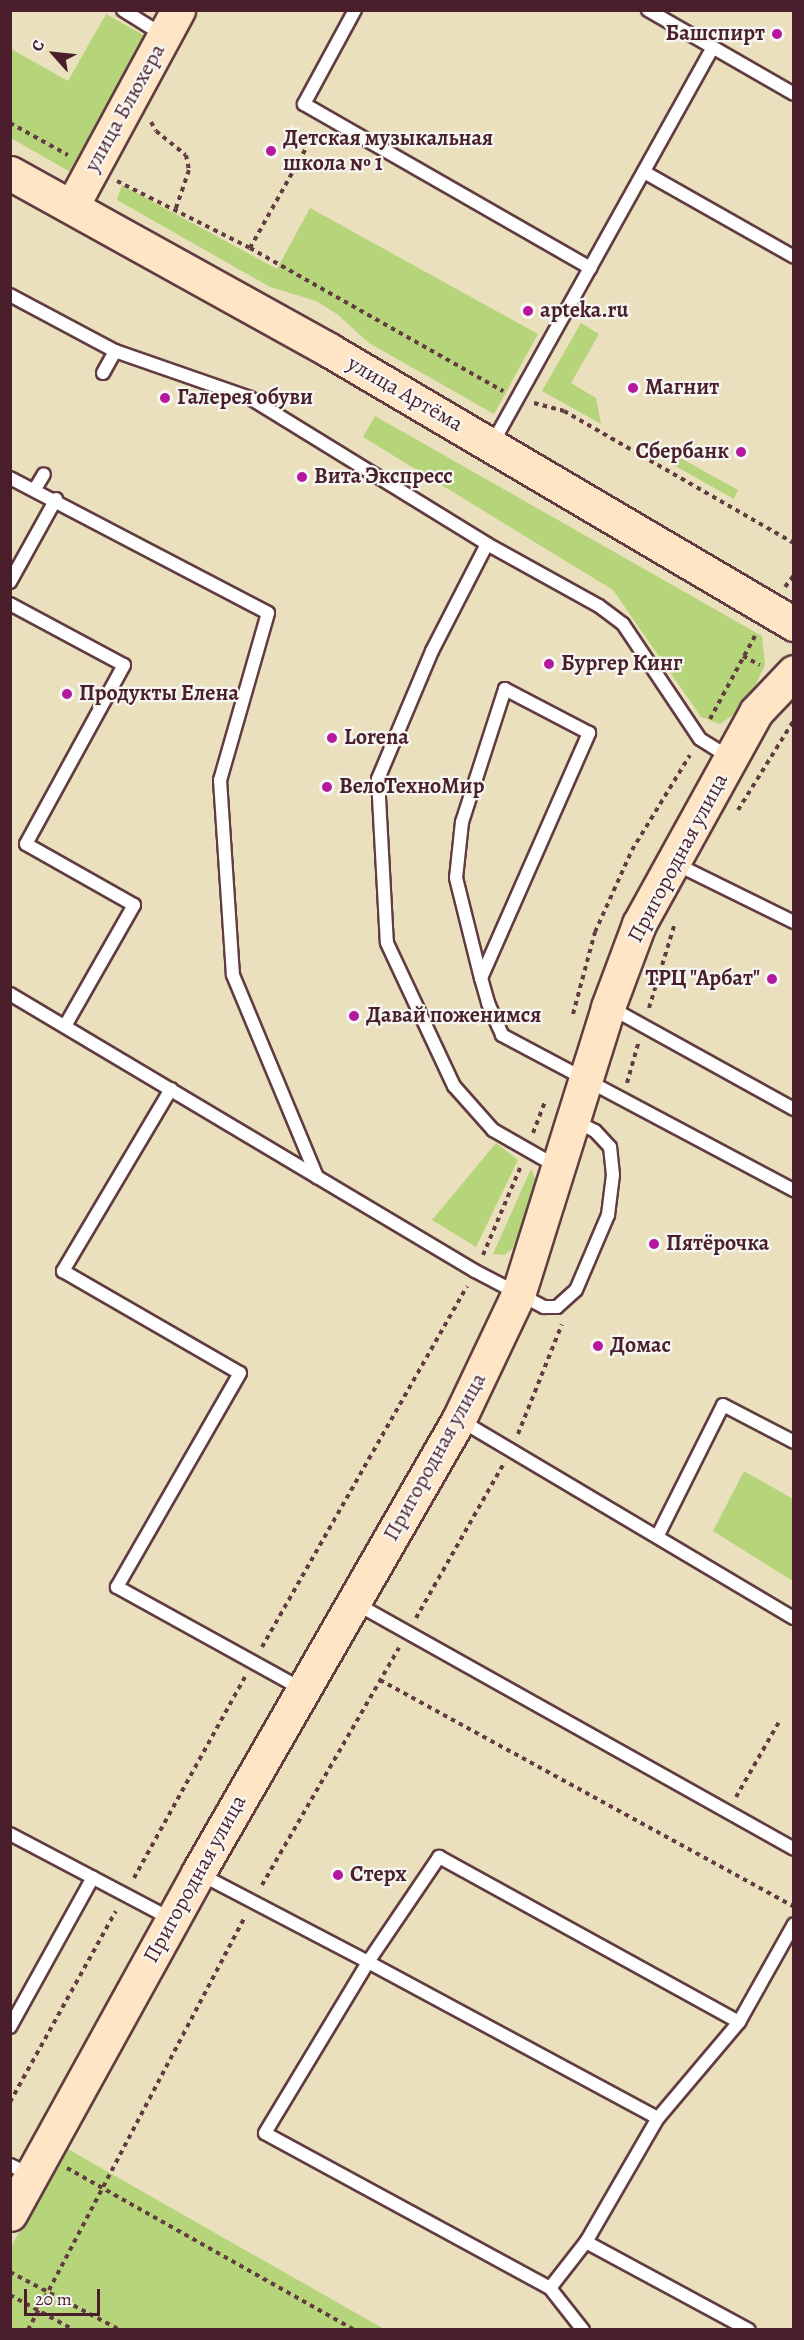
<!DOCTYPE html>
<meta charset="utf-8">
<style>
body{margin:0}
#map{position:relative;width:804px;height:2340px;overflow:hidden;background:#eae0bd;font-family:Alegreya,serif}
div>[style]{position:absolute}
.green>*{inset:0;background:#b6d47a}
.path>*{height:4px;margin-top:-2px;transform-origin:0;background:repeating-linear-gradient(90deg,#623c41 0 4.5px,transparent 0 9px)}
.roads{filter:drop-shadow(2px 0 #623c41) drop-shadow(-2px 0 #623c41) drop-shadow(0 2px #623c41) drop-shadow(0 -2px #623c41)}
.lane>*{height:12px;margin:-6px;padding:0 6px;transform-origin:6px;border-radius:6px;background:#fff}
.secondary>*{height:33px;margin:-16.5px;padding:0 16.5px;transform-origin:16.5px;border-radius:16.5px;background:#fee5c5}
.dots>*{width:16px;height:16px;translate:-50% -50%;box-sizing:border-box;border:3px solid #f6f6f2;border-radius:50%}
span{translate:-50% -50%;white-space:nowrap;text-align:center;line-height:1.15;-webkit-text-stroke:4.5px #f6f6f2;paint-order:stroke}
.poi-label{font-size:22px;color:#4a1f2b;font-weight:700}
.right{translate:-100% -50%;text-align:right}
.left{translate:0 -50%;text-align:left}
.street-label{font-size:22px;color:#4a1f2b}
.frame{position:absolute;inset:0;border:12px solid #4a1f2b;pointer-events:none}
.north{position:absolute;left:24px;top:24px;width:60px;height:60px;-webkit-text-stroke:4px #f6f6f2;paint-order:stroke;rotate:297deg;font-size:16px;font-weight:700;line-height:24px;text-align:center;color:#4a1f2b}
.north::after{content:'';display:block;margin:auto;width:21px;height:27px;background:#4a1f2b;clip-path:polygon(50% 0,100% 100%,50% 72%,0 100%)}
.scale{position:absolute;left:24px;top:2289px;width:76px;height:27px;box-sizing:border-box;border:3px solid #4a1f2b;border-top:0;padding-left:8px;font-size:18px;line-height:21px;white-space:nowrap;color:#4a1f2b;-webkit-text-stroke:4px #f6f6f2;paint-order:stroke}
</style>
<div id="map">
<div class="green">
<div style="clip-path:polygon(106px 14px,154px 41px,79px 177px,11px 138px,11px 49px,68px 81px)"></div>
<div style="clip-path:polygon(122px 185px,277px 269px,310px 208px,538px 334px,494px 414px,369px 343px,337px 314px,316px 301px,270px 287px,117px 200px)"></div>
<div style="clip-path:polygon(581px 323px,599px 334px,571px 383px,596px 398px,601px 424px,542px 391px)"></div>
<div style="clip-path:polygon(375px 416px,762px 636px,765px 665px,745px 707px,720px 724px,701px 717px,613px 590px,363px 437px)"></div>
<div style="clip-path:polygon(675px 455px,738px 490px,734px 499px,670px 463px)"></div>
<div style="clip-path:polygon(496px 1143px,518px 1160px,476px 1247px,432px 1220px)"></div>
<div style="clip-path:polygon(531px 1169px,537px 1182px,513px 1248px,504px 1255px,493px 1254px)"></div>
<div style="clip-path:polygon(744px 1471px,793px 1499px,793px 1581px,713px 1531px)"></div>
<div style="clip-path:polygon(66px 2148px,384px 2329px,17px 2330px,11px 2326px,11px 2247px)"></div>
</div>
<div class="path">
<div style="left:151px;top:122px;width:10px;rotate:61deg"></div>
<div style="left:156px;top:131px;width:38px;rotate:39deg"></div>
<div style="left:186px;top:155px;width:15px;rotate:79deg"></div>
<div style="left:189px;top:170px;width:43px;rotate:108.9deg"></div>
<div style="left:10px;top:123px;width:66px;rotate:28.9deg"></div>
<div style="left:117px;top:181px;width:149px;rotate:26.7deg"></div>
<div style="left:250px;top:248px;width:291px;rotate:29.5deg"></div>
<div style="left:250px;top:248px;width:133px;rotate:-60.7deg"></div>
<div style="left:534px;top:403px;width:31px;rotate:15deg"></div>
<div style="left:564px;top:411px;width:265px;rotate:29.9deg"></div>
<div style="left:785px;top:587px;width:15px;rotate:-53deg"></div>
<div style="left:743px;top:656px;width:19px;rotate:28deg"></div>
<div style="left:710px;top:719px;width:97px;rotate:-61.6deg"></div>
<div style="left:738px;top:810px;width:106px;rotate:-58.1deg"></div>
<div style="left:649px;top:1008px;width:86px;rotate:-73deg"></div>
<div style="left:573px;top:1014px;width:85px;rotate:-75deg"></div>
<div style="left:595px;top:932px;width:90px;rotate:-65.7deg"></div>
<div style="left:632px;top:850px;width:111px;rotate:-58.6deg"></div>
<div style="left:627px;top:1083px;width:41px;rotate:-74.2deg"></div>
<div style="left:533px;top:1133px;width:34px;rotate:-69deg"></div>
<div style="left:483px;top:1255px;width:97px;rotate:-66.9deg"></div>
<div style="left:518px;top:1434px;width:118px;rotate:-68.2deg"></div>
<div style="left:416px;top:1618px;width:176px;rotate:-60.4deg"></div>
<div style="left:262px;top:1647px;width:415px;rotate:-60.4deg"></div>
<div style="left:380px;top:1680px;width:471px;rotate:28.7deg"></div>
<div style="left:736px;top:1797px;width:86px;rotate:-60.2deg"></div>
<div style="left:134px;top:1878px;width:230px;rotate:-61.1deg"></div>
<div style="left:262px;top:1885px;width:274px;rotate:-60deg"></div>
<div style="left:10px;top:2102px;width:218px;rotate:-61deg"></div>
<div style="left:67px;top:2168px;width:330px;rotate:29.4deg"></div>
<div style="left:10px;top:2272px;width:124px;rotate:27.8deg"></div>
<div style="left:10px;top:2295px;width:73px;rotate:28.7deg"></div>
<div style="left:28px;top:2330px;width:465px;rotate:-62.3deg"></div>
</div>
<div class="roads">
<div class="lane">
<div style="left:123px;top:10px;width:47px;rotate:32deg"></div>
<div style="left:355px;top:10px;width:107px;rotate:118.5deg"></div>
<div style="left:304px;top:104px;width:330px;rotate:29.8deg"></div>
<div style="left:648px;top:10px;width:168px;rotate:29.9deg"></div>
<div style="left:644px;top:172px;width:172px;rotate:29.5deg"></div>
<div style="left:10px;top:295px;width:119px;rotate:28.1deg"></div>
<div style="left:115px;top:351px;width:143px;rotate:19.2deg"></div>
<div style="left:250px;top:398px;width:278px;rotate:31.6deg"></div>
<div style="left:487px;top:544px;width:128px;rotate:29deg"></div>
<div style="left:599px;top:606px;width:30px;rotate:37deg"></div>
<div style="left:623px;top:624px;width:138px;rotate:56.2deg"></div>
<div style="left:700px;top:739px;width:36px;rotate:32deg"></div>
<div style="left:103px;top:373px;width:25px;rotate:-61deg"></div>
<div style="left:492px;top:444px;width:454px;rotate:-60.9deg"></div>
<div style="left:10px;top:478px;width:291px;rotate:27.6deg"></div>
<div style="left:268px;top:613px;width:174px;rotate:106deg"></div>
<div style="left:220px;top:780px;width:195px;rotate:86.2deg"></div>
<div style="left:233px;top:975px;width:219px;rotate:67.4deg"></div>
<div style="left:35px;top:489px;width:17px;rotate:-59deg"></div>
<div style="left:487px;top:544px;width:120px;rotate:117.2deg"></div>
<div style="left:432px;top:651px;width:139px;rotate:112.9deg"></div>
<div style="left:378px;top:779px;width:164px;rotate:86.9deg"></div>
<div style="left:387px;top:943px;width:158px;rotate:64.9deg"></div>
<div style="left:454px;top:1086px;width:59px;rotate:48.4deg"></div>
<div style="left:493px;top:1130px;width:73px;rotate:29.7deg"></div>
<div style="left:10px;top:582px;width:95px;rotate:-61deg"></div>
<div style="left:10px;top:604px;width:129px;rotate:28.2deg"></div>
<div style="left:124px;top:665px;width:204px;rotate:118.7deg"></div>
<div style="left:26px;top:844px;width:124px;rotate:29.5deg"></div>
<div style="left:134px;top:905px;width:139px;rotate:119.7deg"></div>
<div style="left:674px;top:863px;width:134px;rotate:26.2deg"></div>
<div style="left:481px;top:978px;width:268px;rotate:-66.2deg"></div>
<div style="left:589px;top:733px;width:95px;rotate:-152.4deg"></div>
<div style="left:505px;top:689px;width:140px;rotate:107.9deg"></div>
<div style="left:462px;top:822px;width:56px;rotate:96.1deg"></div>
<div style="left:456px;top:878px;width:103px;rotate:76deg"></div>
<div style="left:481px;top:978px;width:26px;rotate:74deg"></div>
<div style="left:488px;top:1003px;width:35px;rotate:66deg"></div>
<div style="left:502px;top:1035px;width:331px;rotate:28deg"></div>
<div style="left:10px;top:994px;width:541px;rotate:30.78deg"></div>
<div style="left:475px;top:1271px;width:78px;rotate:27.6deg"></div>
<div style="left:544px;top:1307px;width:13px"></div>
<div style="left:557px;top:1307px;width:25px;rotate:-42deg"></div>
<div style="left:576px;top:1290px;width:82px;rotate:-66.9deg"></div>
<div style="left:608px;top:1215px;width:40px;rotate:-82.9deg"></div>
<div style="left:613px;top:1175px;width:28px;rotate:-96deg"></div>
<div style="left:610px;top:1147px;width:22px;rotate:-133deg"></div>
<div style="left:595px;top:1131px;width:25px;rotate:-153deg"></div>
<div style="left:611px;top:1008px;width:209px;rotate:28.9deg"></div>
<div style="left:171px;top:1089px;width:212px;rotate:120.7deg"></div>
<div style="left:63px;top:1271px;width:204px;rotate:30deg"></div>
<div style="left:240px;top:1373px;width:247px;rotate:119.9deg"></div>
<div style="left:117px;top:1587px;width:211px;rotate:28.9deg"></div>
<div style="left:460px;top:1420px;width:388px;rotate:30.7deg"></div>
<div style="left:658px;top:1535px;width:145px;rotate:-63.4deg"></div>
<div style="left:723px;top:1405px;width:80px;rotate:27.5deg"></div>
<div style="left:355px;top:1603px;width:503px;rotate:29.26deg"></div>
<div style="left:10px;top:1834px;width:182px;rotate:27.8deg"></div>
<div style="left:198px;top:1873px;width:192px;rotate:27.6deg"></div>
<div style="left:368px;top:1962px;width:127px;rotate:-55.9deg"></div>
<div style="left:439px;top:1857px;width:342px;rotate:28.8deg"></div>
<div style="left:10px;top:2027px;width:171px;rotate:-61deg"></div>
<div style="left:10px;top:2165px;width:23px;rotate:25deg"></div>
<div style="left:586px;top:2242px;width:185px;rotate:28.4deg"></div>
<div style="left:550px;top:2288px;width:324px;rotate:-151.5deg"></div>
<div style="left:265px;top:2133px;width:200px;rotate:-58.9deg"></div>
<div style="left:368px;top:1962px;width:329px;rotate:28.3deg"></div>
<div style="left:583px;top:2330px;width:53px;rotate:-128.2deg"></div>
<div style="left:550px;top:2288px;width:58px;rotate:-52deg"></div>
<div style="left:586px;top:2242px;width:143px;rotate:-59.9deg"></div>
<div style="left:658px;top:2118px;width:126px;rotate:-49.8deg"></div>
<div style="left:739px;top:2022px;width:112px;rotate:-60.7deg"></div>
</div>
<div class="secondary">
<div style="left:10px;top:173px;width:365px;rotate:29deg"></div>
<div style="left:329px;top:350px;width:540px;rotate:30.51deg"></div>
<div style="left:72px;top:206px;width:223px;rotate:-61.6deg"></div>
<div style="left:10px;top:2214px;width:389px;rotate:-61.1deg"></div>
<div style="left:198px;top:1873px;width:524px;rotate:-60.11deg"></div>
<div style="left:459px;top:1419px;width:137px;rotate:-64.6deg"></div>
<div style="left:518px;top:1295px;width:302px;rotate:-72.6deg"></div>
<div style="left:608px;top:1007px;width:89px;rotate:-69.5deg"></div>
<div style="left:639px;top:924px;width:242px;rotate:-61.1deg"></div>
<div style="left:756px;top:712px;width:55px;rotate:-46.5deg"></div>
</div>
</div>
<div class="dots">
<div style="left:777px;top:34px;background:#b5179e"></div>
<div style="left:271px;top:151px;background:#b5179e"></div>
<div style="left:528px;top:311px;background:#b5179e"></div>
<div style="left:633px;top:388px;background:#b5179e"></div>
<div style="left:165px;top:398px;background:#b5179e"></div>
<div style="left:741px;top:452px;background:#b5179e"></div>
<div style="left:302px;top:477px;background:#b5179e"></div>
<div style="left:549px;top:664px;background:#b5179e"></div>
<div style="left:67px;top:694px;background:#b5179e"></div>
<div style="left:332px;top:738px;background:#b5179e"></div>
<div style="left:327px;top:787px;background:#b5179e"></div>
<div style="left:772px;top:979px;background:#b5179e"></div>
<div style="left:354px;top:1016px;background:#b5179e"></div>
<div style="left:654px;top:1244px;background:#b5179e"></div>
<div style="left:598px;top:1346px;background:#b5179e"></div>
<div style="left:338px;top:1875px;background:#b5179e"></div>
</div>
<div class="poi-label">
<span class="right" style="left:765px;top:34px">Башспирт</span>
<span class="left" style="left:283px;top:151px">Детская музыкальная<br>школа № 1</span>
<span class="left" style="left:540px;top:311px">apteka.ru</span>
<span class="left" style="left:645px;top:388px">Магнит</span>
<span class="left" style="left:177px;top:398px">Галерея обуви</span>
<span class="right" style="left:729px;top:452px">Сбербанк</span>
<span class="left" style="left:314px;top:477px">Вита Экспресс</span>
<span class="left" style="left:561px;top:664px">Бургер Кинг</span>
<span class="left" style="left:79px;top:694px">Продукты Елена</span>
<span class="left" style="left:344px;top:738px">Lorena</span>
<span class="left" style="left:339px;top:787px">ВелоТехноМир</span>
<span class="right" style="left:760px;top:979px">ТРЦ "Арбат"</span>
<span class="left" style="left:366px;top:1016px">Давай поженимся</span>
<span class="left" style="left:666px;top:1244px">Пятёрочка</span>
<span class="left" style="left:610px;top:1346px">Домас</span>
<span class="left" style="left:350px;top:1875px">Стерх</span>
</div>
<div class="street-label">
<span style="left:125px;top:108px;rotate:-61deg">улица Блюхера</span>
<span style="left:405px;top:394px;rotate:30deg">улица Артёма</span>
<span style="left:678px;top:858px;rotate:-62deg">Пригородная улица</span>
<span style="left:435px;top:1457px;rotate:-61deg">Пригородная улица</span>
<span style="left:195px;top:1879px;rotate:-61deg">Пригородная улица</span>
</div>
<div class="frame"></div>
<div class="north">С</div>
<div class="scale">20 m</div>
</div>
